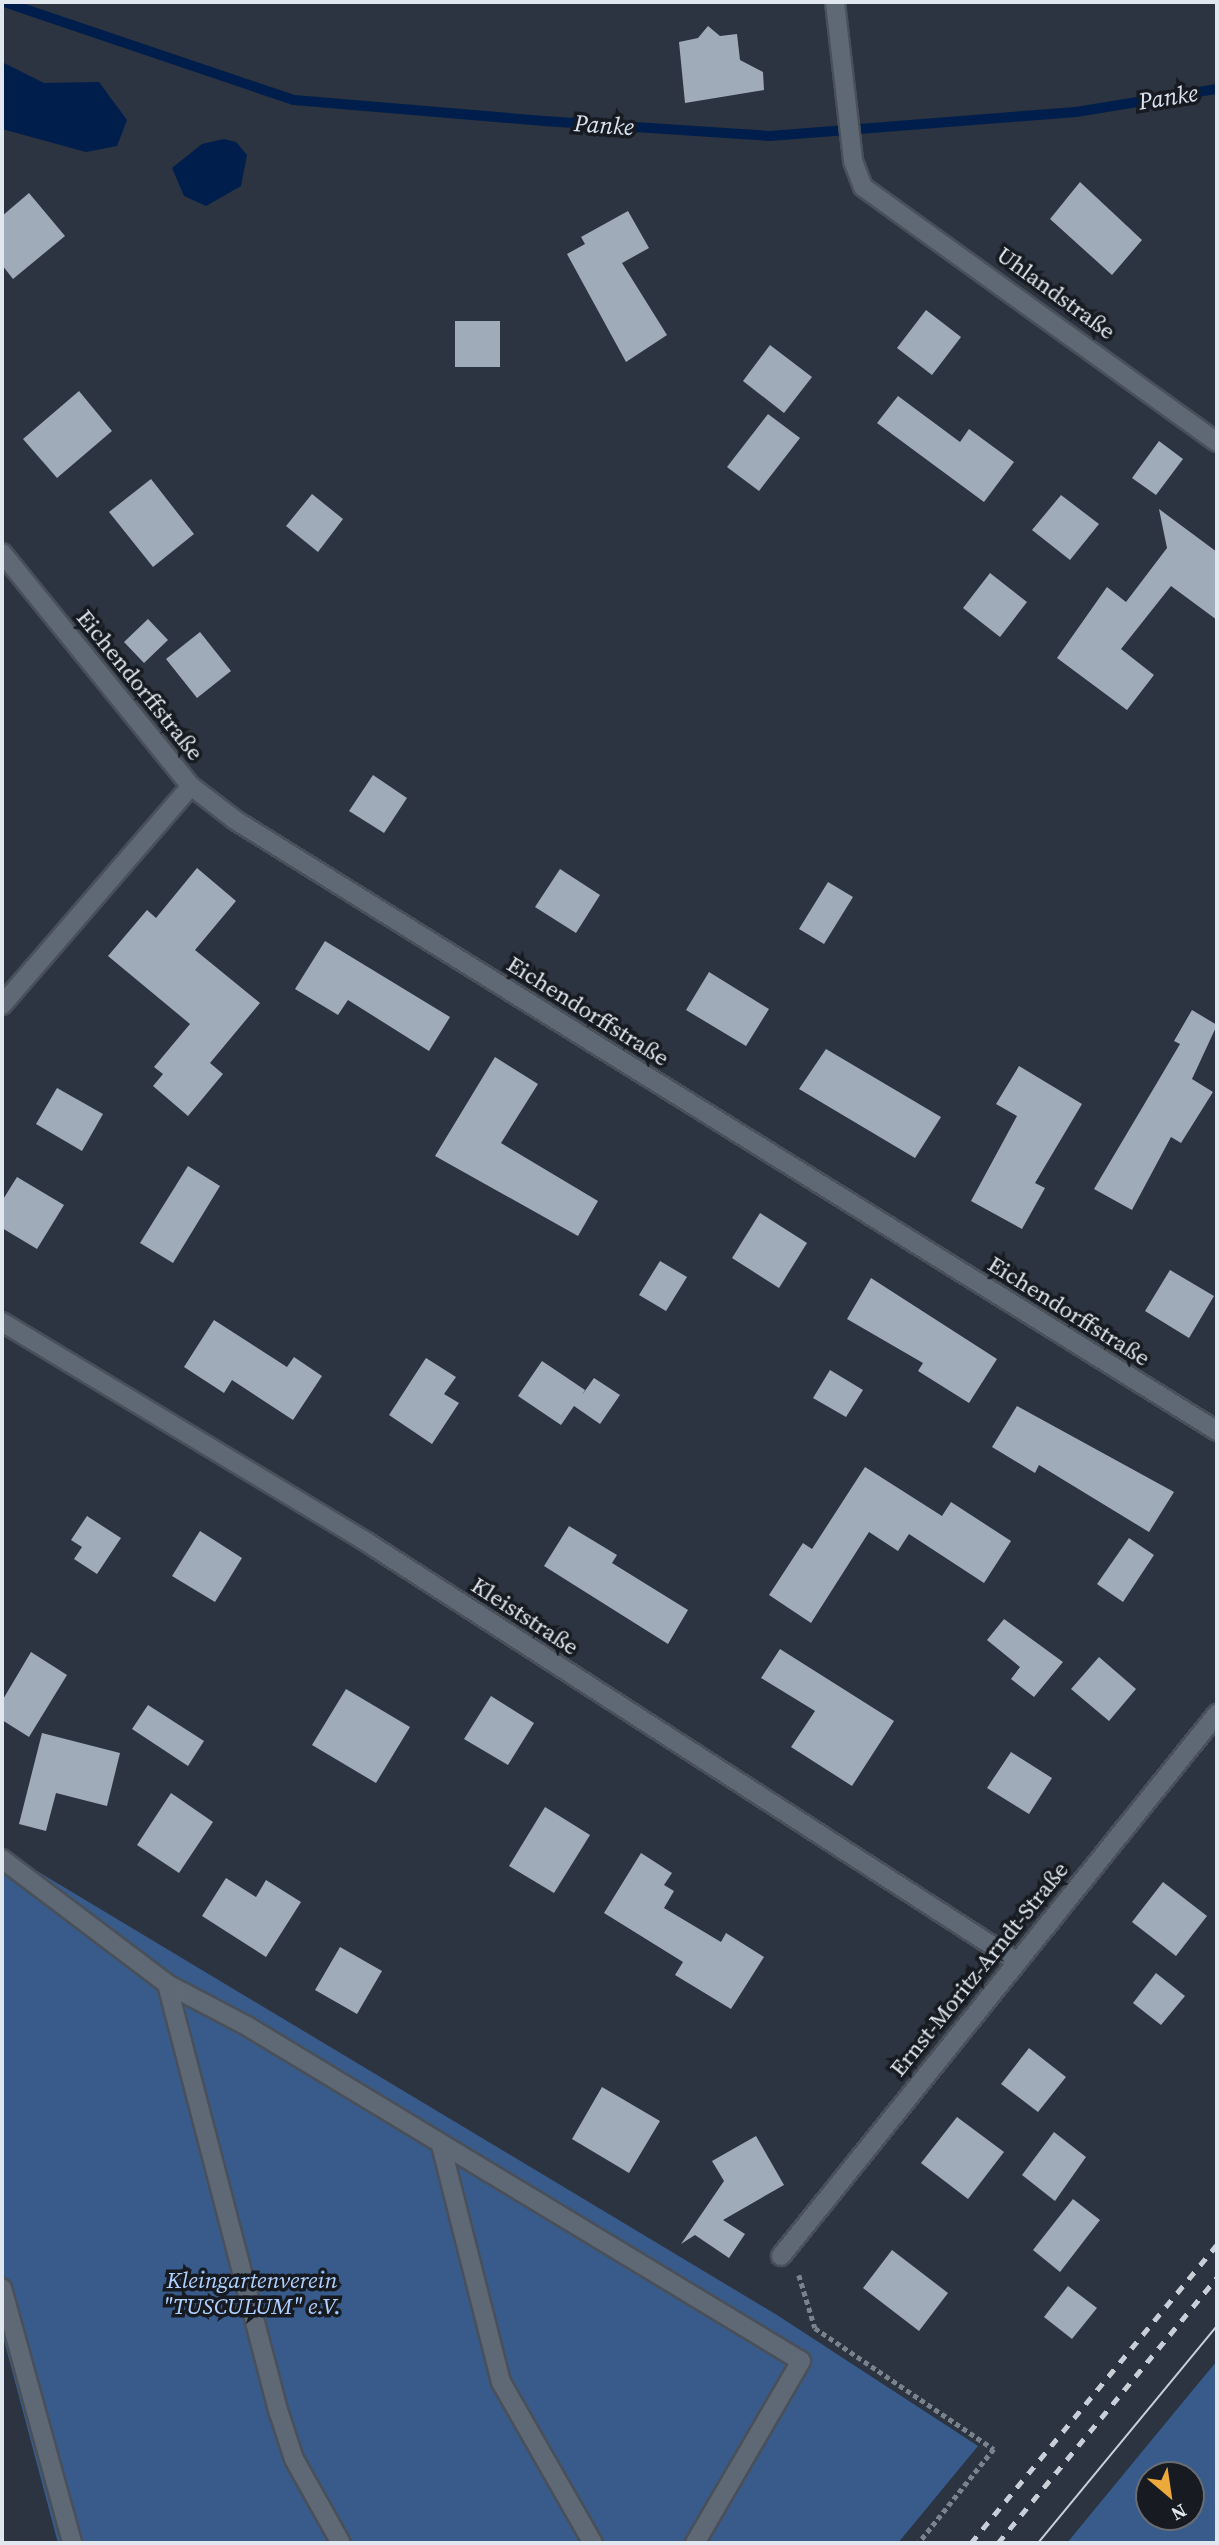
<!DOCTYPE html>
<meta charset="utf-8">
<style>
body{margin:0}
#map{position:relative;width:1219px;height:2545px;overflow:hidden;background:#2b3440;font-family:"Source Serif 4",serif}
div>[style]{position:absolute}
.green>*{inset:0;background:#385b8b}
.water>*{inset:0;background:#001e4c}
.stream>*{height:10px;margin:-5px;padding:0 5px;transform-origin:5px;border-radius:5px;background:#001e4c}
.building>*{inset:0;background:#a0abba}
.path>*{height:4.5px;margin-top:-2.25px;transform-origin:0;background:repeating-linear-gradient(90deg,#7a828c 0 5px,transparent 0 8.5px)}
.roads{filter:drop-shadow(2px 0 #49505a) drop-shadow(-2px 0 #49505a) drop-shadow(0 2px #49505a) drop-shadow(0 -2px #49505a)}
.service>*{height:18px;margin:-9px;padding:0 9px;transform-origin:9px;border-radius:9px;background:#5f6976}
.minor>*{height:18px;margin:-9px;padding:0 9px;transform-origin:9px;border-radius:9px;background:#5f6976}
.tram>*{height:2px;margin:-1px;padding:0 1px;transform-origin:1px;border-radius:1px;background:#c9cfd8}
.rail>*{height:5px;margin-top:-2.5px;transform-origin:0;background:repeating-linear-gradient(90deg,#c9cfd8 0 9px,transparent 0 18px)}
span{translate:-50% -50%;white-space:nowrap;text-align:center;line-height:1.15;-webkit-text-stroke:7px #171b21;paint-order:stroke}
.street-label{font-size:23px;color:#e1e7ef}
.park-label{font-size:23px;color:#b0d1ff;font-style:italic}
.water-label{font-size:24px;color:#d9e4f3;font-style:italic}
.frame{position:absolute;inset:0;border:4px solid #e1e7ef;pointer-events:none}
.north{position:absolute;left:1135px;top:2461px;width:70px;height:70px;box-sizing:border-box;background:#171b21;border:2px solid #686d73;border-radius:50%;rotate:151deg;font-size:19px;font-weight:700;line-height:28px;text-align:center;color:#e1e7ef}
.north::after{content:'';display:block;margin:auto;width:24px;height:32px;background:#ebaa39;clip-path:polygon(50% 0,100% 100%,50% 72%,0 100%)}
</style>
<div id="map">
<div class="green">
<div style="clip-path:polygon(2px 1850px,777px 2315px,978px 2446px,898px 2543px,58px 2543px,2px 2333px)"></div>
<div style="clip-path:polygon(evenodd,1217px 2361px,1217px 2543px,1067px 2543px,1192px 2391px,1217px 2361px,1149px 2475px,1191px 2475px,1191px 2517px,1149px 2517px,1149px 2475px)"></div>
</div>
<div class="water">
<div style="clip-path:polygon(2px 62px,44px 83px,99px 82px,127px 120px,117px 146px,86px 152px,2px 129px)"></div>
<div style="clip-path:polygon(224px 139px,236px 142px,247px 155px,241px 186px,206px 206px,184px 196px,172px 168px,202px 144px)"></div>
</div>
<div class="stream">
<div style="left:4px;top:2px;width:306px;rotate:18.7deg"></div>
<div style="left:294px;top:100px;width:251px;rotate:4.8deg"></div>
<div style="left:544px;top:121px;width:226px;rotate:3.8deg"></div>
<div style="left:770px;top:136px;width:307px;rotate:-4.5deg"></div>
<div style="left:1076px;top:112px;width:143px;rotate:-9.3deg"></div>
</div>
<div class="building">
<div style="clip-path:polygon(708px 26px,720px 36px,737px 34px,740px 60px,763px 72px,764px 90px,685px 103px,679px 42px,698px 38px)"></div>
<div style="clip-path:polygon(1080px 182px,1142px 240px,1112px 275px,1050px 219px)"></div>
<div style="clip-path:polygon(29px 193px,65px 236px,13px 279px,2px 265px,2px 216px)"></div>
<div style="clip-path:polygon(628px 211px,649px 248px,622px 263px,667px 335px,626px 362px,567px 254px,585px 244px,581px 237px)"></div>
<div style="clip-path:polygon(926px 310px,961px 337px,932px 375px,897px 348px)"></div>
<div style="clip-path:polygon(455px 321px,500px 321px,500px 367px,455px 367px)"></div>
<div style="clip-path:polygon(770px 345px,812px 377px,784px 413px,743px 381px)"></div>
<div style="clip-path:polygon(79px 391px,112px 431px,57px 478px,23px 439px)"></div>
<div style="clip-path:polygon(898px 396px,960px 442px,969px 429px,1014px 462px,984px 502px,877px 423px)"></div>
<div style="clip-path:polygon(768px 414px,800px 438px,759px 491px,727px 467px)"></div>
<div style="clip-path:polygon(1159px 441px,1183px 459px,1156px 495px,1132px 478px)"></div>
<div style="clip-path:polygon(151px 479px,194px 534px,153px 567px,109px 512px)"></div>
<div style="clip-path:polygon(312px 494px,343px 519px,318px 552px,286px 526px)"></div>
<div style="clip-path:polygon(1061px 495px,1099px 524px,1070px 560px,1032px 530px)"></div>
<div style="clip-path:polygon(1159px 509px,1217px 552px,1217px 620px,1171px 586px,1121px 649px,1154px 675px,1127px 710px,1057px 658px,1107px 587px,1126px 602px,1167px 548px)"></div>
<div style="clip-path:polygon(990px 573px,1027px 602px,1000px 637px,963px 608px)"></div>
<div style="clip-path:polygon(148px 619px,168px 640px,144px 663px,124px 642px)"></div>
<div style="clip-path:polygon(200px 632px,231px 671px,197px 698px,166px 659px)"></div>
<div style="clip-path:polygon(373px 775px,407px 798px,384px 833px,349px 811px)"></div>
<div style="clip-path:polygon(197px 868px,236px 901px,195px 950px,260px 1003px,210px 1063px,223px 1074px,188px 1116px,153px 1086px,163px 1074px,154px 1067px,190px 1024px,108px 956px,147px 910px,156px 918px)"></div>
<div style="clip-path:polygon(560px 869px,600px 895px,576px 933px,535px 907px)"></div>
<div style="clip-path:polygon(828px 882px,853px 897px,824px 944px,799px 929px)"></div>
<div style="clip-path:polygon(325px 941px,450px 1017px,429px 1051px,348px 1000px,338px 1015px,295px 989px)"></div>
<div style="clip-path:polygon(709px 972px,769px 1009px,746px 1046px,686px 1010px)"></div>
<div style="clip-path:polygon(1192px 1010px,1217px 1025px,1192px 1079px,1213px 1092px,1181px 1143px,1171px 1137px,1132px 1210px,1094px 1189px,1180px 1044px,1174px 1041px)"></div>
<div style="clip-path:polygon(826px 1049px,941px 1117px,915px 1158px,799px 1089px)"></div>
<div style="clip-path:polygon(495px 1057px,538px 1084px,501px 1143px,598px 1201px,578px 1236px,435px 1156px)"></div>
<div style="clip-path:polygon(1019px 1066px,1082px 1104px,1035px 1183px,1045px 1188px,1022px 1229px,971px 1201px,1017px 1116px,996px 1104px)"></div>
<div style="clip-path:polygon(57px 1088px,103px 1114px,82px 1151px,36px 1124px)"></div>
<div style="clip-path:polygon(188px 1166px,220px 1186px,173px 1263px,140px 1243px)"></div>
<div style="clip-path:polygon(17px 1177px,64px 1205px,37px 1249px,2px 1228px,2px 1201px)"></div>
<div style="clip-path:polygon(760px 1213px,807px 1243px,779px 1288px,732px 1258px)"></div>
<div style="clip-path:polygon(660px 1261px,687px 1277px,666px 1311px,639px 1295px)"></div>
<div style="clip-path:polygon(1170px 1270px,1214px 1296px,1189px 1338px,1145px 1311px)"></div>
<div style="clip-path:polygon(871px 1278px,997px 1359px,969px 1403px,918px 1371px,923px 1363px,847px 1319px)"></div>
<div style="clip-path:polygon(214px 1320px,287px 1367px,294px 1357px,322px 1376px,293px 1420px,232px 1380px,224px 1393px,184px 1367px)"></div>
<div style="clip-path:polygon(426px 1358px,456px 1377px,444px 1394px,459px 1403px,432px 1444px,389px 1415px)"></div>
<div style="clip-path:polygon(542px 1361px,585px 1390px,582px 1395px,594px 1378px,620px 1395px,600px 1424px,574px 1406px,561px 1425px,518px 1396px)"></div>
<div style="clip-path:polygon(830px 1370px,863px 1390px,846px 1417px,813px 1398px)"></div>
<div style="clip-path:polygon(1017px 1406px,1174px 1492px,1149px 1532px,1039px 1465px,1035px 1473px,992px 1447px)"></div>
<div style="clip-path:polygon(865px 1467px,942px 1516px,951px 1502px,1011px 1541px,984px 1583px,909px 1534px,898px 1551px,869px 1532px,811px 1623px,769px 1595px,803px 1543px,812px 1549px)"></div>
<div style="clip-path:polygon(87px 1516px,121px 1538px,97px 1574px,74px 1559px,82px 1547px,71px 1540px)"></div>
<div style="clip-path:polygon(569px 1526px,617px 1555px,612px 1563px,688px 1610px,668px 1644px,544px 1566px)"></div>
<div style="clip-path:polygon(200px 1531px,242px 1558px,215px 1602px,172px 1576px)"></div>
<div style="clip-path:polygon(1129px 1538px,1154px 1555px,1123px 1602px,1097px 1584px)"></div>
<div style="clip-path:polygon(1004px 1619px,1063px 1662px,1034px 1697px,1011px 1679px,1020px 1667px,987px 1640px)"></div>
<div style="clip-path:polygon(780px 1649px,894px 1721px,852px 1786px,791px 1747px,815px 1711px,761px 1678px)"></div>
<div style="clip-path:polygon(31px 1652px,67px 1675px,29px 1737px,2px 1720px,2px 1701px)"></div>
<div style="clip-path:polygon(1099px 1657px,1136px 1689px,1109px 1721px,1071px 1689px)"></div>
<div style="clip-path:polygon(346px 1689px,410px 1727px,376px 1783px,312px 1745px)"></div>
<div style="clip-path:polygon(491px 1696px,534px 1723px,508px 1765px,464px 1739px)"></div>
<div style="clip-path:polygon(148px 1705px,204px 1741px,188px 1766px,132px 1729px)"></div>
<div style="clip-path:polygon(42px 1733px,120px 1753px,107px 1806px,56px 1793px,46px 1831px,19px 1824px)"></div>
<div style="clip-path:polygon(1011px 1752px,1052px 1778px,1029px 1814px,987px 1788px)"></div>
<div style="clip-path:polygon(171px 1793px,213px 1822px,179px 1873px,137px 1845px)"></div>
<div style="clip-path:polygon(545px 1807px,590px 1835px,554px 1893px,509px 1866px)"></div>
<div style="clip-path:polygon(641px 1853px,672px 1873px,664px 1885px,674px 1891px,664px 1908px,721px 1942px,726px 1933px,764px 1957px,731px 2009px,675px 1975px,683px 1962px,604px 1913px)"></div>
<div style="clip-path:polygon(226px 1878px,256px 1897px,266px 1880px,301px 1902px,266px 1957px,202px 1916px)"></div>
<div style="clip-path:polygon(1163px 1882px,1207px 1916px,1176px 1956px,1132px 1922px)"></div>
<div style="clip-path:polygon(340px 1947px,382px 1971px,357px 2014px,315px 1990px)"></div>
<div style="clip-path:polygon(1156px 1973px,1185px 1996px,1161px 2025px,1133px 2003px)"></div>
<div style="clip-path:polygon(1029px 2048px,1066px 2077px,1038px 2112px,1001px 2084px)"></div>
<div style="clip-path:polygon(602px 2087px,660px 2121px,629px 2173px,572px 2139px)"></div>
<div style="clip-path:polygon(957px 2117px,1004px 2152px,968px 2199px,921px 2163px)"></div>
<div style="clip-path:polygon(1054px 2132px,1086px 2157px,1055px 2201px,1022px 2175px)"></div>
<div style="clip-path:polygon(756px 2136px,784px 2185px,723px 2220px,745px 2234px,729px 2258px,695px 2235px,681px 2244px,724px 2181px,712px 2161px)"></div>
<div style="clip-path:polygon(1073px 2199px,1100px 2220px,1060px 2272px,1033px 2250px)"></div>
<div style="clip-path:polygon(892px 2250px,948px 2293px,919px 2331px,863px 2288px)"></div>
<div style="clip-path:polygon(1068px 2286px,1097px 2308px,1072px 2339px,1044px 2317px)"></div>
</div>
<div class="path">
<div style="left:799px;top:2275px;width:55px;rotate:73.2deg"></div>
<div style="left:815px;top:2328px;width:216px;rotate:34.1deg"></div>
<div style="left:994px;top:2449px;width:120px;rotate:128.6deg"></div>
</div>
<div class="roads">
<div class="service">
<div style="left:2px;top:1859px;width:207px;rotate:37.1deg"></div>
<div style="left:167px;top:1984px;width:90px;rotate:27.7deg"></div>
<div style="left:247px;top:2026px;width:647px;rotate:31.16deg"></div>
<div style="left:801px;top:2361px;width:211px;rotate:120.2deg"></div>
<div style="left:167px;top:1984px;width:443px;rotate:75.4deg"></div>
<div style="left:279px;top:2413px;width:48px;rotate:71.9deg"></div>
<div style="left:294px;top:2459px;width:96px;rotate:60.8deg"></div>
<div style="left:441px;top:2145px;width:244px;rotate:75.8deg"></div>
<div style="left:501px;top:2382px;width:185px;rotate:60.3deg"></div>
<div style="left:2px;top:2288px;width:264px;rotate:74.6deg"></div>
</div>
<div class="minor">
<div style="left:835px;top:2px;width:160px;rotate:83.5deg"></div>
<div style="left:853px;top:161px;width:28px;rotate:69deg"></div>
<div style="left:863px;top:187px;width:436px;rotate:35.8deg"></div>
<div style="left:2px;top:553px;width:300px;rotate:51deg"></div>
<div style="left:191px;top:786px;width:56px;rotate:37.7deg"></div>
<div style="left:235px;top:820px;width:1157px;rotate:31.89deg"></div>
<div style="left:2px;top:1005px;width:289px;rotate:-49.2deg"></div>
<div style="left:2px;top:1322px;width:424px;rotate:31.1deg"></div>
<div style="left:365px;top:1541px;width:775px;rotate:32.83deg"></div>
<div style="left:781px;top:2256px;width:696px;rotate:-51.19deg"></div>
</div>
</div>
<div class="tram">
<div style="left:1038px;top:2543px;width:281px;rotate:-50.5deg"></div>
</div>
<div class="rail">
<div style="left:971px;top:2543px;width:386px;rotate:-50.5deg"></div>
<div style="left:998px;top:2543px;width:345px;rotate:-50.5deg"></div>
</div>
<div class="street-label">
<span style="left:1056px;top:293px;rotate:36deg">Uhlandstraße</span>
<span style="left:140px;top:685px;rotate:51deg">Eichendorffstraße</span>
<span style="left:588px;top:1011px;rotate:32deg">Eichendorffstraße</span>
<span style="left:1069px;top:1311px;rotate:32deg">Eichendorffstraße</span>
<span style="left:525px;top:1616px;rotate:33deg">Kleiststraße</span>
<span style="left:979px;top:1969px;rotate:-51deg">Ernst-Moritz-Arndt-Straße</span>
</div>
<div class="park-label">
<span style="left:252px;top:2293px">Kleingartenverein<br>"TUSCULUM" e.V.</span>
</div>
<div class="water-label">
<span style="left:1168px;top:97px;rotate:-9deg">Panke</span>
<span style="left:604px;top:125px;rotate:4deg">Panke</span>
</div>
<div class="frame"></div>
<div class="north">N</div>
</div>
